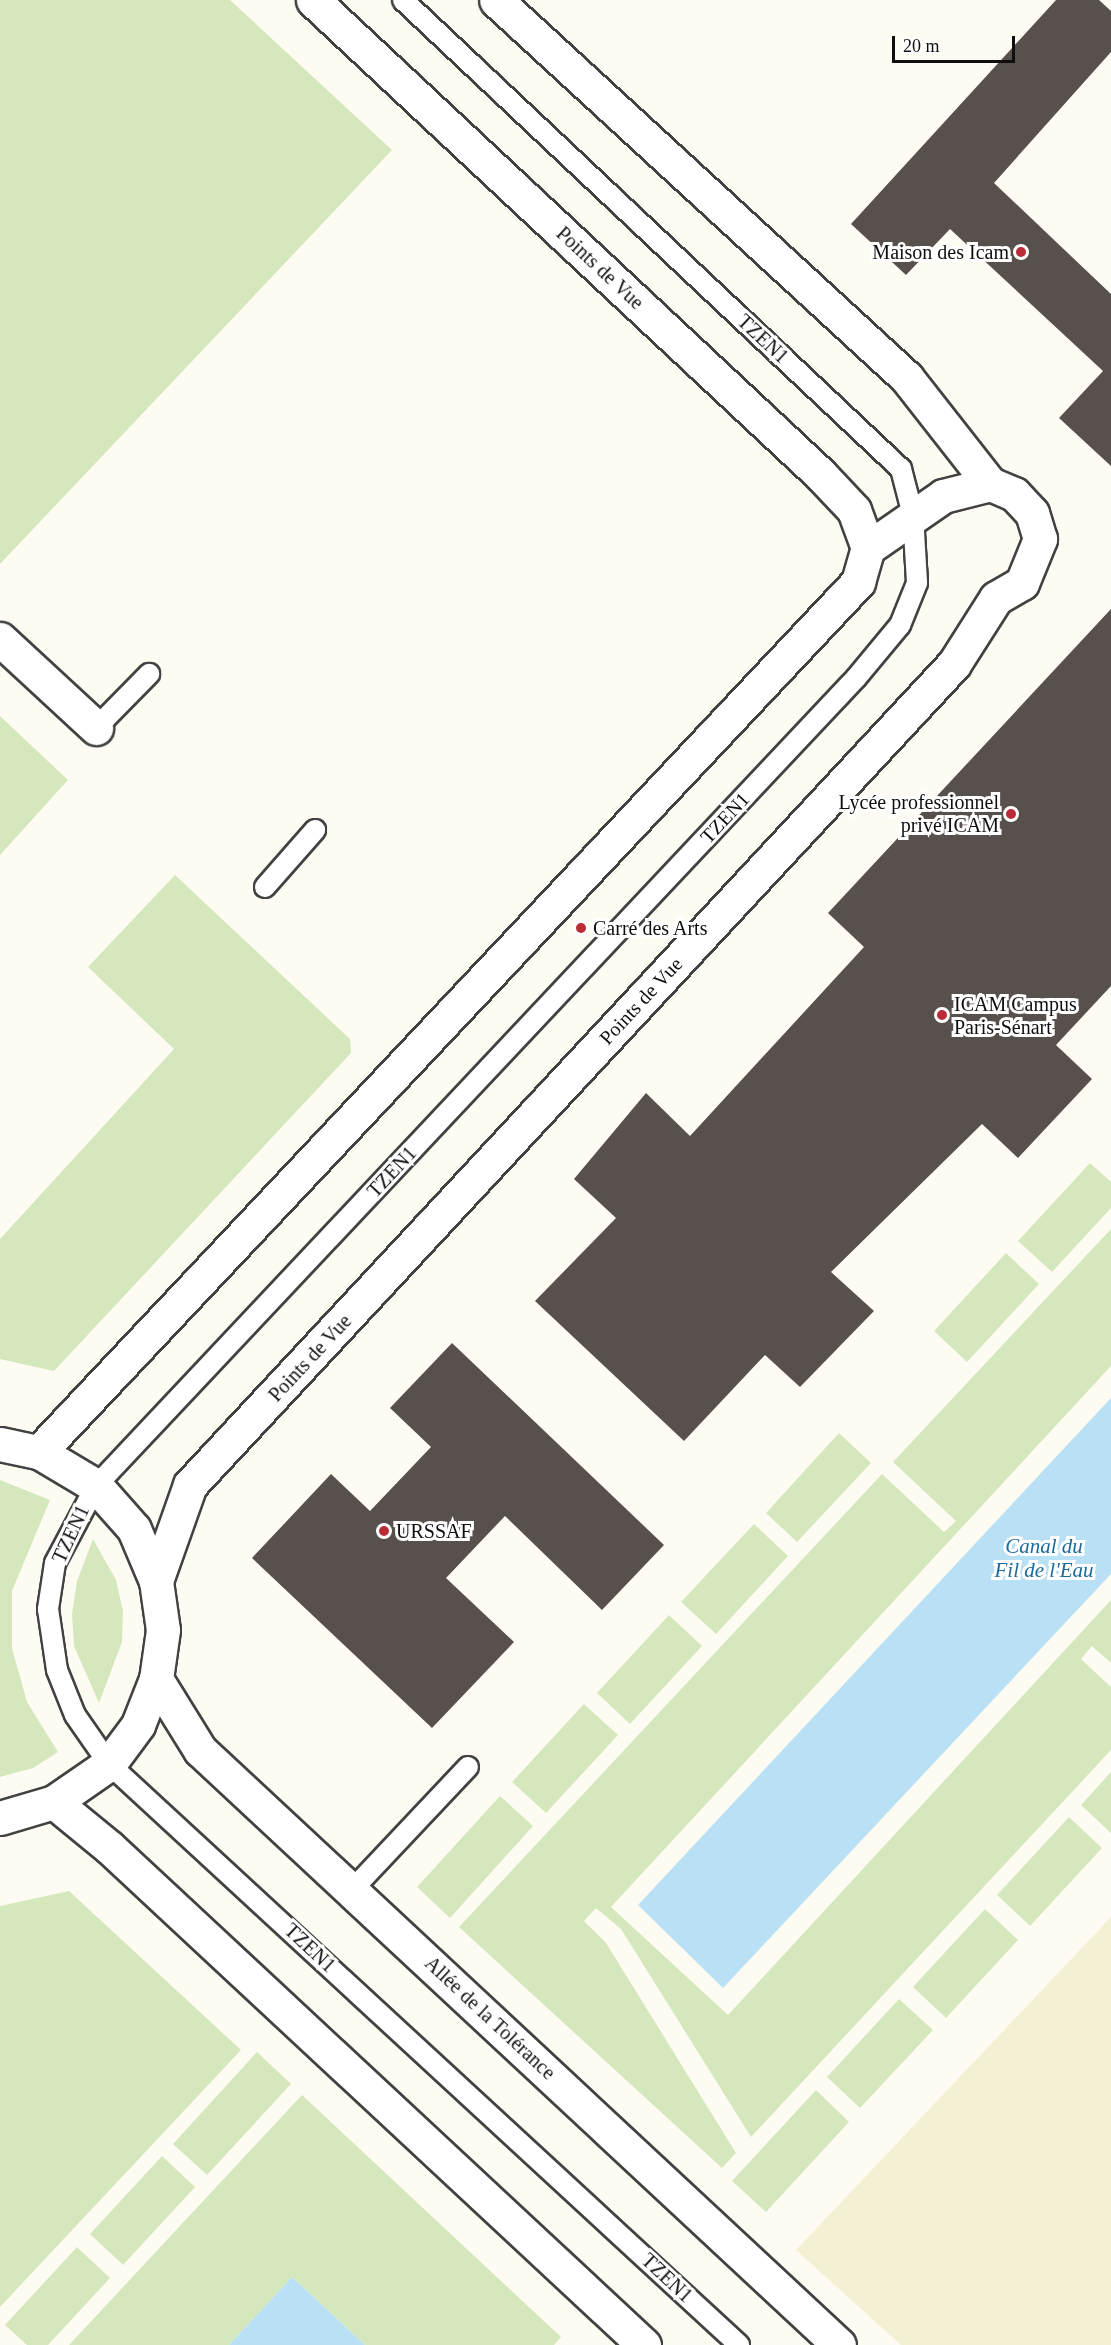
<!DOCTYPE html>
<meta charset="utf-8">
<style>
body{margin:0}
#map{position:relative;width:1111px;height:2345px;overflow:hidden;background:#fefcf2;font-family:Georgia,serif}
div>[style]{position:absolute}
.farmland>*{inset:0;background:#f4f0d3}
.green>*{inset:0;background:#d5e8bd}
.water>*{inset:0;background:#b9e0f4}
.building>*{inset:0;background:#58504c}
.roads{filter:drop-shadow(2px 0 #424242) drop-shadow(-2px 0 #424242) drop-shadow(0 2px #424242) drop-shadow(0 -2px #424242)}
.lane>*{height:20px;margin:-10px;padding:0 10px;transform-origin:10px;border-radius:10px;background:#fff}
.street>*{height:33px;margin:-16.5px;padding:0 16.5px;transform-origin:16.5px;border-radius:16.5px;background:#fff}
.dots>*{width:16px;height:16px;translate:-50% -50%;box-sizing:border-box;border:3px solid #fff;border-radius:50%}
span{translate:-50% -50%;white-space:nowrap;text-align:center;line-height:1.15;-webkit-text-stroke:6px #fff;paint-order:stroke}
.poi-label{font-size:20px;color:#0f0f0f}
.right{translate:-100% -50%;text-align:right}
.left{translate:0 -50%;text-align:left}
.street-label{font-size:20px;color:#0f0f0f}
.water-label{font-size:21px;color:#1c6b9d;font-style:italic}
.scale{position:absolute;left:892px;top:36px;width:123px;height:27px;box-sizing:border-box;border:3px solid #0f0f0f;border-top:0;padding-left:8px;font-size:18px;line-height:21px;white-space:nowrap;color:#0f0f0f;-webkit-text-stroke:4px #fff;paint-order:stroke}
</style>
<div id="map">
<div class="farmland">
<div style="clip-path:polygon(1111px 1917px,1111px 2345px,901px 2345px,796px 2250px)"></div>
</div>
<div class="green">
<div style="clip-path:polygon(0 0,230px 0,392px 150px,0 564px)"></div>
<div style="clip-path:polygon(0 716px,68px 780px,0 855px)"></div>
<div style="clip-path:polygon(175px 875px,350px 1039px,351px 1053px,54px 1371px,0 1359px,0 1239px,174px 1049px,88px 967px)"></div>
<div style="clip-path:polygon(1090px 1163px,1111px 1182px,1111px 1208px,1052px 1272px,1018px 1241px)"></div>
<div style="clip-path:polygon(1111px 1229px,1111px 1366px,611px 1907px,728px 2015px,1111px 1600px,1111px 1663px,1092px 1646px,1081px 1659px,1111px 1687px,1111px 1750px,751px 2137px,621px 1929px,596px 1908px,584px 1921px,606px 1943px,736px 2153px,722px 2168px,459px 1927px,882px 1474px,944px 1532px,956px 1521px,893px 1462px)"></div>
<div style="clip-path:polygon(1006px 1253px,1039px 1284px,967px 1362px,934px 1331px)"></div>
<div style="clip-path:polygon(839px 1433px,871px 1463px,797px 1542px,766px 1513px)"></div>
<div style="clip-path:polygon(0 1480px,50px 1500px,12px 1591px,12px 1648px,27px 1702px,58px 1752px,33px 1768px,0 1777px)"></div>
<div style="clip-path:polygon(754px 1524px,788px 1556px,716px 1634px,681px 1602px)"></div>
<div style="clip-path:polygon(93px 1539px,116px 1580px,123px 1611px,122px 1642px,99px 1703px,74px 1646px,72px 1614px,77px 1581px)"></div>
<div style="clip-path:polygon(669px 1615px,702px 1646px,630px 1724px,597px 1693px)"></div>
<div style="clip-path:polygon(584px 1704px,618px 1735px,546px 1813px,512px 1782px)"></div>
<div style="clip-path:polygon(1111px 1772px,1111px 1833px,1081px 1805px)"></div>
<div style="clip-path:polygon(500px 1796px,533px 1826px,450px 1918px,417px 1887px)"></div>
<div style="clip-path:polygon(1069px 1817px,1102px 1848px,1030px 1926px,997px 1895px)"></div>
<div style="clip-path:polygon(69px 1891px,241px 2050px,0 2307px,0 1906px)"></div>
<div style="clip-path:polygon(985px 1909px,1018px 1940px,946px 2018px,913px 1987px)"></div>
<div style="clip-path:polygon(899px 1999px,933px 2030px,860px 2108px,827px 2077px)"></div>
<div style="clip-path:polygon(257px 2052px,291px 2084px,207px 2175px,173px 2144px)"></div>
<div style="clip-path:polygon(816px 2090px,849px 2122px,766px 2212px,732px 2181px)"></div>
<div style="clip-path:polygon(302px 2095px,561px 2337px,554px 2345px,365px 2345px,292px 2277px,229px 2345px,69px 2345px)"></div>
<div style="clip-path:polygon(162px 2156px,195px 2187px,123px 2265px,90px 2234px)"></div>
<div style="clip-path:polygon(77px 2247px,110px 2278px,48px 2345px,27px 2345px,5px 2325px)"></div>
</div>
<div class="water">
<div style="clip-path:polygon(1111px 1398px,1111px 1574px,723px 1988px,638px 1905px)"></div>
<div style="clip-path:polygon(292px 2277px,365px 2345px,229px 2345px)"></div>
</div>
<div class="building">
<div style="clip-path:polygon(1056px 0,1099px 0,1111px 11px,1111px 52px,994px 183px,1111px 294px,1111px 466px,1059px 418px,1103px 371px,950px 229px,906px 275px,851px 224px)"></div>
<div style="clip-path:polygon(1111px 609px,1111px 986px,1056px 1045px,1092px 1079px,1018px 1158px,982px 1124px,831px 1272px,874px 1311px,800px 1387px,765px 1355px,684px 1441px,535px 1301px,616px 1218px,574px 1179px,646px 1093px,690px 1136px,864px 947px,828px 913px)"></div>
<div style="clip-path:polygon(452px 1343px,664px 1545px,602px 1610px,505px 1516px,446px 1578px,514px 1642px,432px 1728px,252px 1558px,331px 1474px,370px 1511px,431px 1447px,390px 1408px)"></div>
</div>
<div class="roads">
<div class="lane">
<div style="left:403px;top:0;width:684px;rotate:43.28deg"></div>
<div style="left:901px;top:469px;width:48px;rotate:75.4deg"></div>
<div style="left:913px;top:515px;width:68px;rotate:86.6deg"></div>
<div style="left:917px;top:583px;width:45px;rotate:112deg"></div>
<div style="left:900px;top:625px;width:69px;rotate:129.7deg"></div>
<div style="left:856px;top:678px;width:1109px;rotate:133.25deg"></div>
<div style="left:96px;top:1486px;width:87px;rotate:118deg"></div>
<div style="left:55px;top:1563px;width:47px;rotate:98.7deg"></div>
<div style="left:48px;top:1609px;width:62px;rotate:81.6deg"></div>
<div style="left:57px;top:1670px;width:48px;rotate:68.2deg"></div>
<div style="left:75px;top:1715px;width:60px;rotate:55.2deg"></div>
<div style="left:109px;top:1764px;width:857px;rotate:42.68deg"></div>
<div style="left:96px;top:728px;width:76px;rotate:-45.5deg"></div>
<div style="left:265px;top:887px;width:76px;rotate:-48.7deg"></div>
<div style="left:352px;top:1890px;width:169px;rotate:-46.7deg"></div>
</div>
<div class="street">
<div style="left:868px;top:548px;width:91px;rotate:-34.7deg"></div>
<div style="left:943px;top:496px;width:49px;rotate:-14.3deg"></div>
<div style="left:0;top:639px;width:131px;rotate:42.8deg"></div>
<div style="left:0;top:1444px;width:40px;rotate:12deg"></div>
<div style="left:39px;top:1452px;width:66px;rotate:30.8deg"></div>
<div style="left:96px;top:1486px;width:57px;rotate:48.5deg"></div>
<div style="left:134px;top:1529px;width:56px;rotate:67.1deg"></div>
<div style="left:156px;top:1581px;width:49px;rotate:81.9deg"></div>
<div style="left:163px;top:1630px;width:49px;rotate:98.1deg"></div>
<div style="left:156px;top:1679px;width:49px;rotate:111.4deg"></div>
<div style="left:138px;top:1725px;width:49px;rotate:126.6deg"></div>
<div style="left:109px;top:1764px;width:67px;rotate:145.4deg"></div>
<div style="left:54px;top:1802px;width:56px;rotate:163.5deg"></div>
<div style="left:39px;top:1452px;width:1195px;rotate:-46.73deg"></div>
<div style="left:858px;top:582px;width:35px;rotate:-74deg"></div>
<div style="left:868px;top:548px;width:40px;rotate:-110.2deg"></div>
<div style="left:854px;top:510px;width:50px;rotate:-133.4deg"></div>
<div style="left:820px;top:474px;width:694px;rotate:-136.93deg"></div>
<div style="left:156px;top:1581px;width:102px;rotate:-70.5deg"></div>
<div style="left:190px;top:1485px;width:1121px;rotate:-47.06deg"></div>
<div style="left:954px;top:664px;width:78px;rotate:-57.5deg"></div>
<div style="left:996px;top:598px;width:30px;rotate:-30deg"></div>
<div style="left:1022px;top:583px;width:48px;rotate:-67.8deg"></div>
<div style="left:1040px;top:539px;width:27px;rotate:-107deg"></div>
<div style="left:1032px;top:513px;width:26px;rotate:-133deg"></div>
<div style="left:1014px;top:494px;width:26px;rotate:-157deg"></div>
<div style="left:990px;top:484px;width:135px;rotate:-128.1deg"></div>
<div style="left:907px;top:378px;width:558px;rotate:-137.4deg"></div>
<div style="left:156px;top:1679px;width:84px;rotate:58.2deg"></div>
<div style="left:200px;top:1750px;width:873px;rotate:42.96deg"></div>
<div style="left:54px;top:1802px;width:71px;rotate:39.3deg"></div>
<div style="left:109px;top:1847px;width:731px;rotate:42.95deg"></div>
</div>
</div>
<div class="dots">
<div style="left:1021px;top:252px;background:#bb2c39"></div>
<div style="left:1011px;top:814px;background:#bb2c39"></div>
<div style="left:581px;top:928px;background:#bb2c39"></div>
<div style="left:942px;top:1015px;background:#bb2c39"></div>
<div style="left:384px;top:1531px;background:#bb2c39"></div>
</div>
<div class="poi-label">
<span class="right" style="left:1009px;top:252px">Maison des Icam</span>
<span class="right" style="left:999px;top:814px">Lycée professionnel<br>privé ICAM</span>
<span class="left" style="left:593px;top:928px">Carré des Arts</span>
<span class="left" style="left:954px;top:1016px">ICAM Campus<br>Paris-Sénart</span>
<span class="left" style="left:396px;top:1531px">URSSAF</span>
</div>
<div class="street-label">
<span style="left:600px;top:268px;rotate:43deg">Points de Vue</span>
<span style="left:763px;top:339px;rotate:43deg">TZEN1</span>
<span style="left:725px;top:818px;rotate:-47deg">TZEN1</span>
<span style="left:641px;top:1001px;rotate:-47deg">Points de Vue</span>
<span style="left:392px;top:1172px;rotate:-47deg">TZEN1</span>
<span style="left:310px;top:1358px;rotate:-47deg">Points de Vue</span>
<span style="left:71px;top:1534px;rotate:-65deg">TZEN1</span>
<span style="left:310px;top:1948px;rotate:43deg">TZEN1</span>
<span style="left:490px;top:2018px;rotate:43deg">Allée de la Tolérance</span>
<span style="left:667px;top:2278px;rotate:43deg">TZEN1</span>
</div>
<div class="water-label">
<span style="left:1044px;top:1558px">Canal du<br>Fil de l'Eau</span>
</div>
<div class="scale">20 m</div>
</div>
